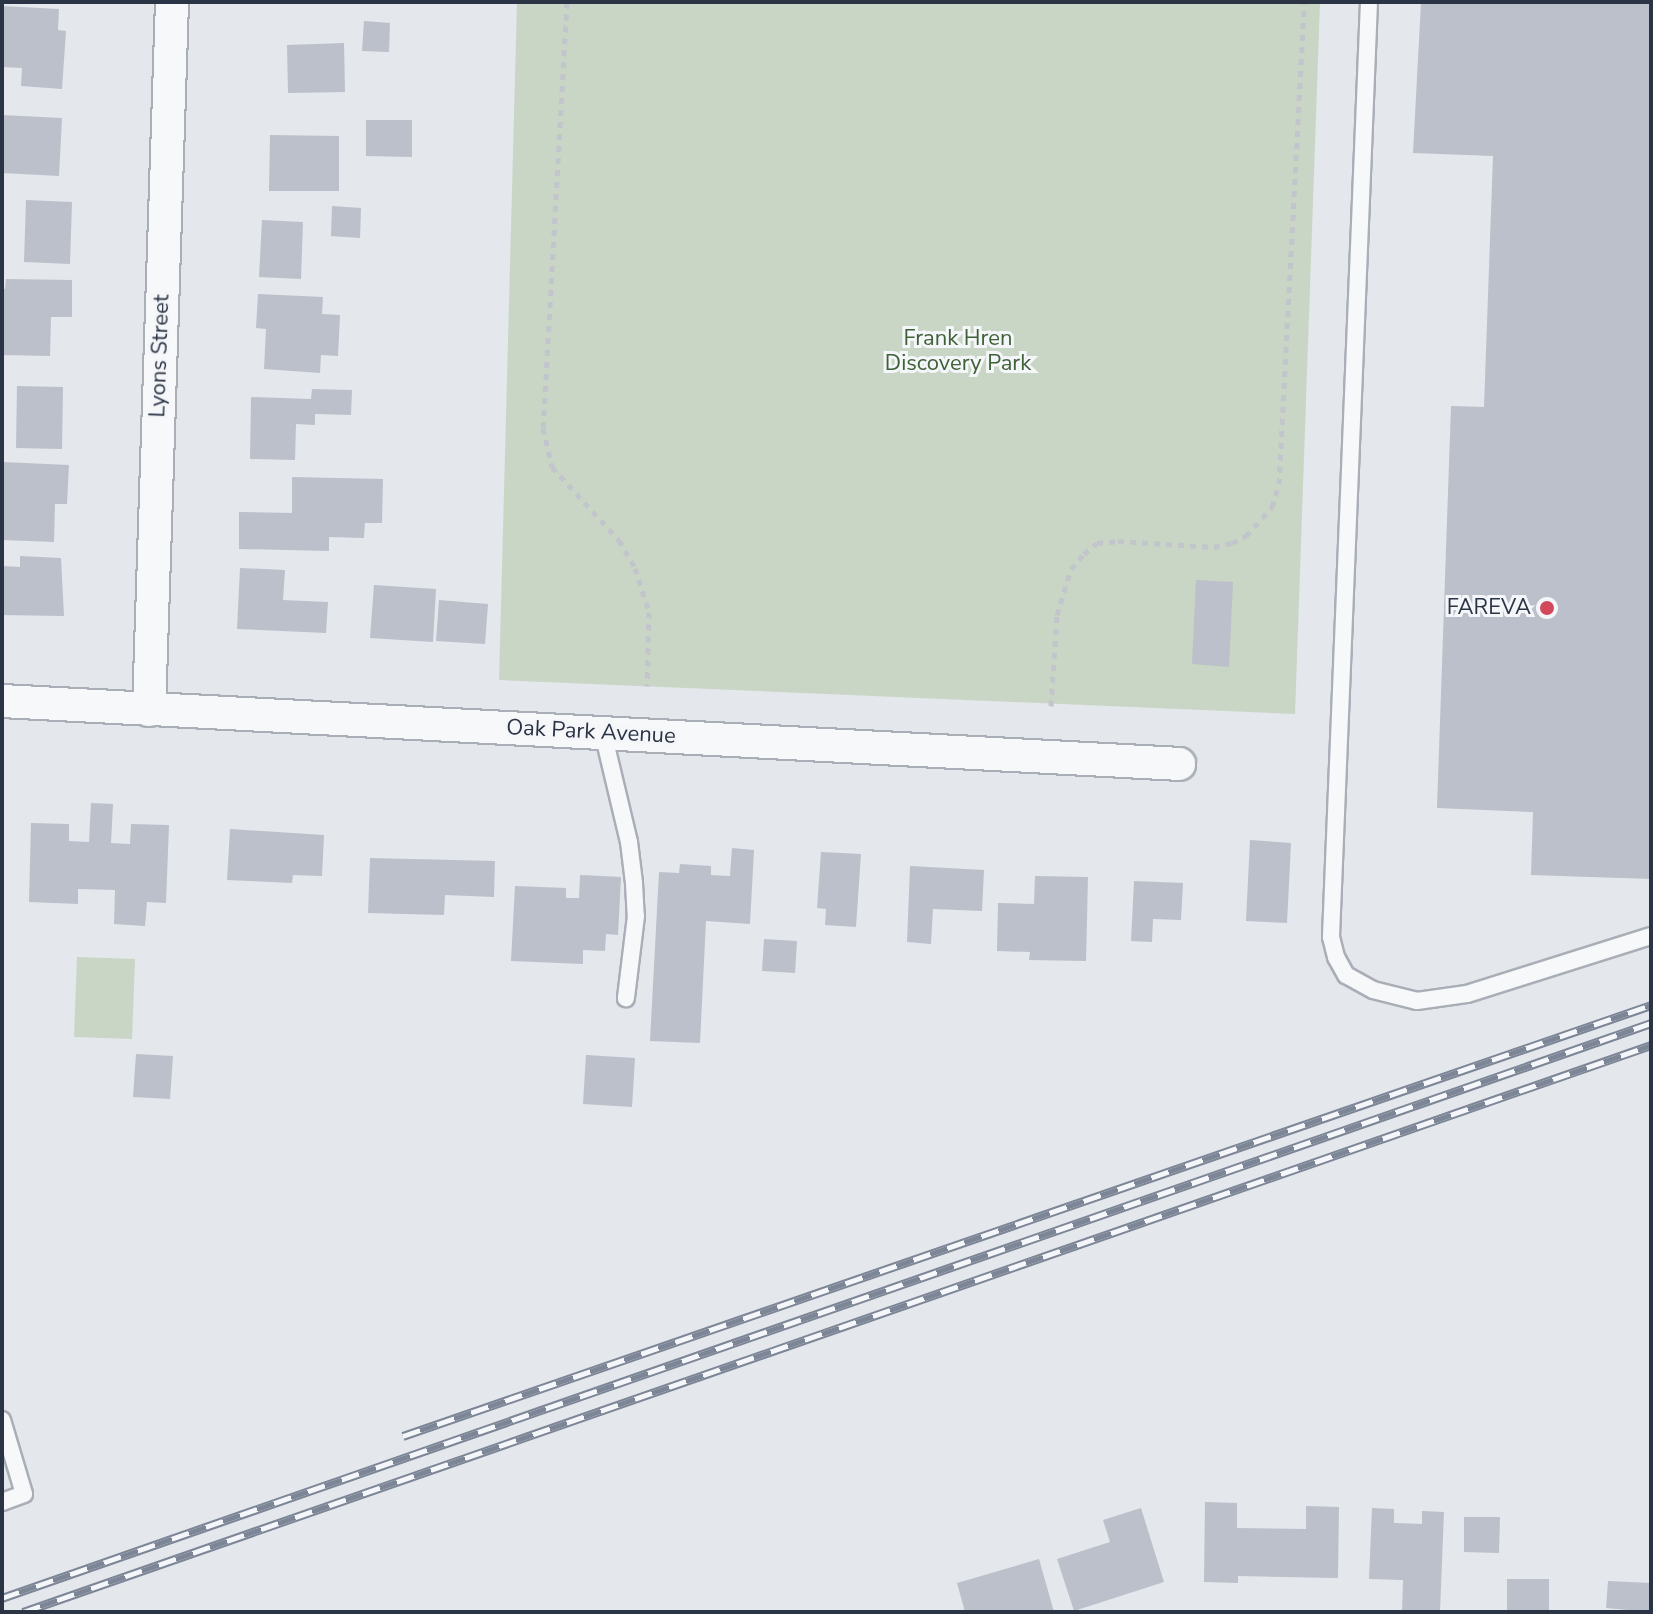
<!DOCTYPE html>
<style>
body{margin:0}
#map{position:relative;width:1653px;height:1614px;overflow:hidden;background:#e4e7ec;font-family:"Nunito Sans",sans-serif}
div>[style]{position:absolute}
.green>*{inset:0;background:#c9d6c5}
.building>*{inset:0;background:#bbc0ca}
.path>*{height:5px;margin-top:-2.5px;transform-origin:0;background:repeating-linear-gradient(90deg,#c2c5cb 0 6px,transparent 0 12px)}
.roads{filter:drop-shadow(2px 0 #a9aeb7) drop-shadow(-2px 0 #a9aeb7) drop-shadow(0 2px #a9aeb7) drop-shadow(0 -2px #a9aeb7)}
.service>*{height:16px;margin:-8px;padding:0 8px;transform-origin:8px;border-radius:8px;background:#f7f8fa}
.minor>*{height:32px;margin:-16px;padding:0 16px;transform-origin:16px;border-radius:16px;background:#f7f8fa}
.rail>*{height:9px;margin-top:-4.5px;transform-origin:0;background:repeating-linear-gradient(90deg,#f4f6f9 0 18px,#7d8696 0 36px);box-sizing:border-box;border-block:2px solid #7d8696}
.dots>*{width:22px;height:22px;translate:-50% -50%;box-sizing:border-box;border:4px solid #f4f6f9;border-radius:50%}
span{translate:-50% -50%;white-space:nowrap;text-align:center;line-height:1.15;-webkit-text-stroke:6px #f4f6f9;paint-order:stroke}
.park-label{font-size:22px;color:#3f6138}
.street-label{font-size:22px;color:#2b3445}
.poi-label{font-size:22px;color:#2b3445}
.right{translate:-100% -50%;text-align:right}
.frame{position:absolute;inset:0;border:4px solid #2b3445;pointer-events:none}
</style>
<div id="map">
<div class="green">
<div style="clip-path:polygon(517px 2px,1320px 2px,1295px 714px,499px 680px)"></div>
<div style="clip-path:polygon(77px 957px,135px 959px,132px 1039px,74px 1037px)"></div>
</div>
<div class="building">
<div style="clip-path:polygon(1421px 2px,1651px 2px,1651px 879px,1531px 875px,1533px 812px,1437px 808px,1451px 406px,1484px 407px,1493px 156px,1413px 153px)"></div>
<div style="clip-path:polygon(2px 6px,59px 9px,58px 30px,66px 31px,62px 89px,21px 86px,22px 68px,2px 67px)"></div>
<div style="clip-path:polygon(364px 21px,390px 23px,389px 52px,362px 51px)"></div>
<div style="clip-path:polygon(344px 43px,345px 92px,288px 93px,287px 45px)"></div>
<div style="clip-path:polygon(2px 115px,62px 118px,59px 176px,2px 173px)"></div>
<div style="clip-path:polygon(366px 120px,412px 120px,412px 157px,366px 156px)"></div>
<div style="clip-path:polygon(270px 135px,339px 136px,339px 191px,269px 191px)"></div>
<div style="clip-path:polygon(26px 200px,72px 202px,70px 264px,24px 262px)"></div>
<div style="clip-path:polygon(332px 206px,361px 208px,360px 238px,331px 236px)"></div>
<div style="clip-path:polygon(262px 220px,303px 222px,301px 279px,259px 277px)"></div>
<div style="clip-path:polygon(6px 279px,72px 280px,72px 317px,51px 317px,50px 356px,2px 355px,2px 289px,5px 289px)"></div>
<div style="clip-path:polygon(258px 294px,323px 297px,322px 314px,340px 315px,338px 356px,321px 355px,320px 373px,264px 369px,266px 329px,256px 328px)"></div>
<div style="clip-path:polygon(17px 386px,63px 387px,62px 449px,16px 448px)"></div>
<div style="clip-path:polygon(312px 389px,352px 390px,351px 415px,315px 414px,315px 425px,296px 424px,295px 460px,250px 459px,251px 397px,311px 399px)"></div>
<div style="clip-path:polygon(2px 462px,69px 465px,67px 504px,55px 504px,54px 542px,2px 540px)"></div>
<div style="clip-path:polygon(292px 477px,383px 479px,382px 523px,365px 523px,364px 538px,329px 537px,329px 551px,239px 549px,239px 512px,292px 513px)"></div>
<div style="clip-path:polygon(20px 556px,61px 558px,64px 616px,2px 615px,2px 566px,20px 567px)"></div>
<div style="clip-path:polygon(240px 568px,285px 570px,283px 600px,328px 602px,326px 633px,237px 629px)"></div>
<div style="clip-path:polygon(1196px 580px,1233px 582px,1229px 667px,1192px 664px)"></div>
<div style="clip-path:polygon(374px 585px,436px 589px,433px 642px,370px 638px)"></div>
<div style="clip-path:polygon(439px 600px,488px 604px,485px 644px,436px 641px)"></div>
<div style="clip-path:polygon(91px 803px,113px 804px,111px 843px,130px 844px,131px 824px,169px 825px,166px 903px,147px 902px,145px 926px,114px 924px,115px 890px,78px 889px,78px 904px,29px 902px,31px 823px,69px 824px,69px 841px,89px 842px)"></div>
<div style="clip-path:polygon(230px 829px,324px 835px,322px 876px,293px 875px,292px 883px,227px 880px)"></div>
<div style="clip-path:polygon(1250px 840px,1291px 843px,1287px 923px,1246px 921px)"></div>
<div style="clip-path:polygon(732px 848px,754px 850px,750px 924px,706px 921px,700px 1043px,650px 1041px,659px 872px,679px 873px,680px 864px,711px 866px,711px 875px,730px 876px)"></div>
<div style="clip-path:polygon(821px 852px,861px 854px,856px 927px,825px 925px,826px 909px,817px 908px)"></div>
<div style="clip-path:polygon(370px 858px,495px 861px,494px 897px,445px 895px,444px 915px,368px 913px)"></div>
<div style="clip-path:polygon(910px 866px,984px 870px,982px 911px,933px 909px,931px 944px,907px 942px)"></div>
<div style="clip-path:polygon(580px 875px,621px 877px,618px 935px,606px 934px,605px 951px,583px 950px,583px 964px,511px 961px,515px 886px,566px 888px,566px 898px,579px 898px)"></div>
<div style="clip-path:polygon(1035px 876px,1088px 877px,1086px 961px,1029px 960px,1030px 952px,997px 951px,998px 903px,1034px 904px)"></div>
<div style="clip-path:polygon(1134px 881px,1183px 883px,1181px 920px,1153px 919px,1152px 942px,1131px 941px)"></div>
<div style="clip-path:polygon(764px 939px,797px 941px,795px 973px,762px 971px)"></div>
<div style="clip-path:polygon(136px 1054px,173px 1056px,170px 1099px,133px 1097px)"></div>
<div style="clip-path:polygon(586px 1055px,635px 1058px,632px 1107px,583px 1104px)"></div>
<div style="clip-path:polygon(1205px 1502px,1237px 1503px,1237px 1528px,1306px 1529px,1306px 1506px,1339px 1507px,1338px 1578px,1238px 1576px,1238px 1583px,1204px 1582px)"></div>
<div style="clip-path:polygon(1141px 1508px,1164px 1582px,1074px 1611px,1057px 1559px,1110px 1542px,1103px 1520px)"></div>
<div style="clip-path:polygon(1372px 1508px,1394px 1509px,1394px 1523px,1422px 1524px,1422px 1511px,1444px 1512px,1440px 1612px,1402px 1612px,1403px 1580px,1369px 1579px)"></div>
<div style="clip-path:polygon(1464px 1517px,1500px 1517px,1499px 1553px,1464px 1552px)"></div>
<div style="clip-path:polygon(1039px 1559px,1054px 1612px,965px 1612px,957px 1583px)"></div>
<div style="clip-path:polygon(1507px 1579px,1549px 1579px,1549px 1612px,1507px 1612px)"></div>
<div style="clip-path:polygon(1608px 1581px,1651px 1583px,1651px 1612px,1606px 1608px)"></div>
</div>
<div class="path">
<div style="left:567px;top:2px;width:427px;rotate:93.2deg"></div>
<div style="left:543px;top:428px;width:40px;rotate:77deg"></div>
<div style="left:552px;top:467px;width:99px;rotate:47.5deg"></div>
<div style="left:619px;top:540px;width:32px;rotate:60deg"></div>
<div style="left:635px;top:568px;width:46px;rotate:72.3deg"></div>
<div style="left:649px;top:612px;width:74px;rotate:91.5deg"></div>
<div style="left:1051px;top:706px;width:91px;rotate:-86.2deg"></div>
<div style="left:1057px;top:615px;width:48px;rotate:-73.1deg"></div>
<div style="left:1071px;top:569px;width:20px;rotate:-49deg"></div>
<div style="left:1084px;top:554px;width:17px;rotate:-40deg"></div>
<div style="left:1097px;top:543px;width:21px;rotate:-5deg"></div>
<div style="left:1118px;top:541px;width:96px;rotate:3.6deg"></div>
<div style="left:1214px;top:547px;width:18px;rotate:-13deg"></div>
<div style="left:1232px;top:543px;width:16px;rotate:-27deg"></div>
<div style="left:1246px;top:536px;width:39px;rotate:-48deg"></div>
<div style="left:1272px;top:507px;width:24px;rotate:-73deg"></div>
<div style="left:1279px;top:484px;width:483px;rotate:-87deg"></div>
</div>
<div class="roads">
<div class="service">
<div style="left:1369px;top:2px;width:936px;rotate:92.33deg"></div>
<div style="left:1331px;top:937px;width:21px;rotate:76deg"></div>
<div style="left:1336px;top:957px;width:21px;rotate:61deg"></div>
<div style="left:1346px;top:975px;width:31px;rotate:29deg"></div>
<div style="left:1373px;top:990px;width:45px;rotate:14deg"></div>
<div style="left:1417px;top:1001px;width:50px;rotate:-8deg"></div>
<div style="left:1467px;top:994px;width:193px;rotate:-17.5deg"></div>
<div style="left:603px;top:733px;width:112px;rotate:76.6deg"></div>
<div style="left:629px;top:842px;width:41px;rotate:83deg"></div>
<div style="left:634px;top:883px;width:33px;rotate:87deg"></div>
<div style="left:636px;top:916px;width:83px;rotate:97deg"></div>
<div style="left:2px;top:1420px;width:77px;rotate:73.4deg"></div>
<div style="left:24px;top:1494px;width:23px;rotate:160deg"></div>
</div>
<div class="minor">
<div style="left:2px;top:701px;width:1179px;rotate:3.06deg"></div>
<div style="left:149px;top:710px;width:708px;rotate:-88.14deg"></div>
</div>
</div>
<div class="rail">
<div style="left:403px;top:1436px;width:1320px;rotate:-19.05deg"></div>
<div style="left:2px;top:1598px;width:1746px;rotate:-19.22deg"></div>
<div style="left:23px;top:1612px;width:1724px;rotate:-19.2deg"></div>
</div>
<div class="dots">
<div style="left:1547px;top:608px;background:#d1495b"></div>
</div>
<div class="park-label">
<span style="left:958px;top:351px">Frank Hren<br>Discovery Park</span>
</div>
<div class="street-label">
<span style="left:160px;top:356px;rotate:-88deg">Lyons Street</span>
<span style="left:591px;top:732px;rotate:3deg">Oak Park Avenue</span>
</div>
<div class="poi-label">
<span class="right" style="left:1531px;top:608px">FAREVA</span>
</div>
<div class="frame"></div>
</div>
